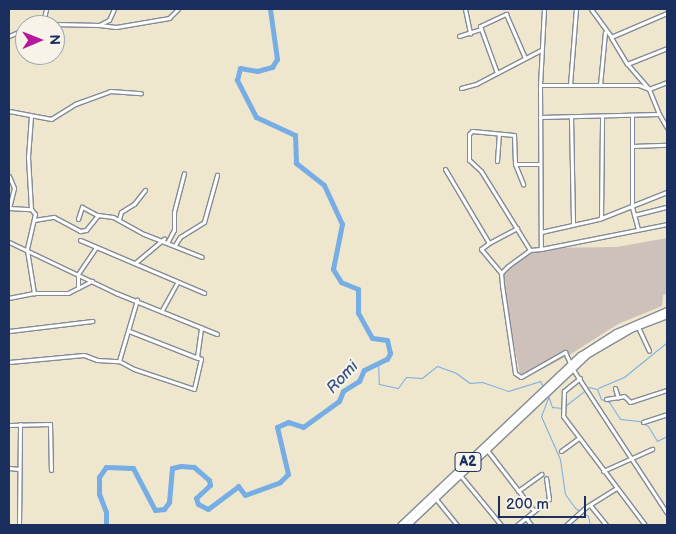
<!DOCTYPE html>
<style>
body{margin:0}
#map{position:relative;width:676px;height:534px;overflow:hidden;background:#eee7cd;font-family:"Balsamiq Sans",sans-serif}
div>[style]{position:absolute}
.industrial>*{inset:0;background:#cec1ba}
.stream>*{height:1px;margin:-0.5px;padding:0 0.5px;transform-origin:0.5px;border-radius:0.5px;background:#76ade5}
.river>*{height:5px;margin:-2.5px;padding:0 2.5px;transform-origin:2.5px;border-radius:2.5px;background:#76ade5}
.roads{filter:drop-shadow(1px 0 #848b96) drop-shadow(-1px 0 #848b96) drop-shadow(0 1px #848b96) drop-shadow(0 -1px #848b96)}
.minor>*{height:3px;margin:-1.5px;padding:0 1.5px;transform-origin:1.5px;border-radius:1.5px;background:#fff}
.highway>*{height:5px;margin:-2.5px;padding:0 2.5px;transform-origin:2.5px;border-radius:2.5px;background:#fff}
span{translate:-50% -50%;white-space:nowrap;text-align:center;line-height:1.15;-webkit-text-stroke:4.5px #f7f3e8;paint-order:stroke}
.shield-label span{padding:1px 4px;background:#f7f3e8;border:1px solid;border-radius:4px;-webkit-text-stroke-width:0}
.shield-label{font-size:14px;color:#1b2f5e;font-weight:700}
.water-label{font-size:16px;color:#365586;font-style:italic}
.frame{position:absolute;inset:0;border:10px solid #1b2f5e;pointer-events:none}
.north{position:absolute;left:15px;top:15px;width:50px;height:50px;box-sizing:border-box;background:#f7f3e8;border:1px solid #9fa5b1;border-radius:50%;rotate:89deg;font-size:14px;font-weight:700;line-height:20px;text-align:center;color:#1b2f5e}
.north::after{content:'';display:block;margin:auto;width:18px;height:22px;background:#b5179e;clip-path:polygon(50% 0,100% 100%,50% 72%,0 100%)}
.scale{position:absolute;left:498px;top:496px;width:88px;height:22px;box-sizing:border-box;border:2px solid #1b2f5e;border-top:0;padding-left:6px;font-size:15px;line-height:18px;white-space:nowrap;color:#1b2f5e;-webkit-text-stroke:4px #f7f3e8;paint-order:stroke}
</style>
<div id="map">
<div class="industrial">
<div style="clip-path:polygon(667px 238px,667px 294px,663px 295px,662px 306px,618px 324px,571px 354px,521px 380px,500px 273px,538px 248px,617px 247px)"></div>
</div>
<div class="stream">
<div style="left:378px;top:361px;width:23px;rotate:88deg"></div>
<div style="left:379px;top:384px;width:19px;rotate:12deg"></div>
<div style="left:398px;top:388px;width:14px;rotate:-54deg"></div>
<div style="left:406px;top:377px;width:16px;rotate:4deg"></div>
<div style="left:422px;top:378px;width:19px;rotate:-39deg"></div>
<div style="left:437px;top:366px;width:20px;rotate:20deg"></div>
<div style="left:456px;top:373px;width:17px;rotate:36deg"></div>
<div style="left:470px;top:383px;width:12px;rotate:-5deg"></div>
<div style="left:482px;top:382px;width:28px;rotate:19deg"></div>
<div style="left:508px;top:391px;width:34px;rotate:-17deg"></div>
<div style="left:540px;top:381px;width:7px;rotate:63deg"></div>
<div style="left:598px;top:388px;width:28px;rotate:-23deg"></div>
<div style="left:624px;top:377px;width:55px;rotate:-39.1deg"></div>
<div style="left:548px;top:395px;width:13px;rotate:72deg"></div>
<div style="left:552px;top:407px;width:10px;rotate:6deg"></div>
<div style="left:548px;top:398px;width:19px;rotate:111deg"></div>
<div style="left:541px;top:416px;width:47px;rotate:66.2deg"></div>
<div style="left:560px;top:459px;width:35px;rotate:82deg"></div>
<div style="left:565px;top:494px;width:17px;rotate:54deg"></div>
<div style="left:575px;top:508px;width:15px;rotate:32deg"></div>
<div style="left:588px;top:516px;width:9px;rotate:77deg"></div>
<div style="left:565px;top:406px;width:31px;rotate:-38deg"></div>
<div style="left:589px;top:387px;width:8px;rotate:14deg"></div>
<div style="left:597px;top:389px;width:11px;rotate:68deg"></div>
<div style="left:601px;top:399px;width:9px;rotate:21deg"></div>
<div style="left:609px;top:402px;width:20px;rotate:57deg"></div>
<div style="left:620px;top:419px;width:19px;rotate:6deg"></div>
<div style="left:639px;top:421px;width:10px;rotate:29deg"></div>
<div style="left:648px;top:426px;width:17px;rotate:59deg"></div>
<div style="left:657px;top:441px;width:11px;rotate:-27deg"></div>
</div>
<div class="river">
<div style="left:106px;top:525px;width:13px;rotate:-90deg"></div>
<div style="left:106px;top:512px;width:19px;rotate:-111deg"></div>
<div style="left:99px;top:494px;width:17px;rotate:-90deg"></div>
<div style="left:99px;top:477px;width:12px;rotate:-55deg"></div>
<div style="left:106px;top:467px;width:27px;rotate:2deg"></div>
<div style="left:133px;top:468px;width:47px;rotate:62.4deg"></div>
<div style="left:155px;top:510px;width:9px;rotate:-6deg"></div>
<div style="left:164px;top:509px;width:9px;rotate:-54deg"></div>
<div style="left:169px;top:502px;width:34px;rotate:-85deg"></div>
<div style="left:172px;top:468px;width:9px;rotate:-13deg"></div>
<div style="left:181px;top:466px;width:13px;rotate:4deg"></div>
<div style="left:194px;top:467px;width:20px;rotate:41deg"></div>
<div style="left:209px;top:480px;width:5px;rotate:79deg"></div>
<div style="left:210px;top:485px;width:19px;rotate:137deg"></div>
<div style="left:196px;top:498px;width:6px;rotate:72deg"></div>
<div style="left:198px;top:504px;width:11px;rotate:27deg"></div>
<div style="left:208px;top:509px;width:38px;rotate:-37deg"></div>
<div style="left:238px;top:486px;width:11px;rotate:52deg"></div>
<div style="left:245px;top:495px;width:37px;rotate:-20deg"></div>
<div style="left:280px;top:482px;width:11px;rotate:-45deg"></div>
<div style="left:288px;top:474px;width:48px;rotate:-103.2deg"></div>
<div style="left:277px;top:427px;width:12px;rotate:-24deg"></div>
<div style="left:288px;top:422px;width:16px;rotate:18deg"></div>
<div style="left:303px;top:427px;width:44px;rotate:-35.8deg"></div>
<div style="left:339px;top:401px;width:11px;rotate:-68deg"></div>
<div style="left:343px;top:391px;width:19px;rotate:-32deg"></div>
<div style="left:359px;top:381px;width:12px;rotate:-66deg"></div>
<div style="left:364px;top:370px;width:25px;rotate:-26deg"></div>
<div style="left:387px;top:359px;width:7px;rotate:-63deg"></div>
<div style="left:390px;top:353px;width:13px;rotate:-103deg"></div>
<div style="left:387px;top:340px;width:15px;rotate:-172deg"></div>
<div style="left:372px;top:338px;width:29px;rotate:-119deg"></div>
<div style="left:358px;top:313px;width:24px;rotate:-90deg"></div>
<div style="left:358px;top:289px;width:18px;rotate:-158deg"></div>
<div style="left:341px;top:282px;width:15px;rotate:-122deg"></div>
<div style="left:333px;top:269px;width:46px;rotate:-78.7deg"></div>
<div style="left:342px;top:224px;width:43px;rotate:-114.8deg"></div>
<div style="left:324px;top:185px;width:36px;rotate:-142deg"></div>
<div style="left:296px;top:163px;width:28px;rotate:-92deg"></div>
<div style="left:295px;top:135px;width:43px;rotate:-155.2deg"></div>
<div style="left:256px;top:117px;width:42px;rotate:-117.2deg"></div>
<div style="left:237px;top:80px;width:12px;rotate:-76deg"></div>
<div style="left:240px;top:68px;width:17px;rotate:10deg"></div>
<div style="left:257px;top:71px;width:16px;rotate:-15deg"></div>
<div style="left:272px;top:67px;width:9px;rotate:-58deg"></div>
<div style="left:277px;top:59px;width:50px;rotate:-98deg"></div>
</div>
<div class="roads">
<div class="minor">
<div style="left:465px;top:9px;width:25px;rotate:78deg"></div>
<div style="left:544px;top:9px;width:76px;rotate:93deg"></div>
<div style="left:540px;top:85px;width:164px;rotate:89.7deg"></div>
<div style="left:541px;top:249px;width:11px;rotate:175deg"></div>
<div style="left:530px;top:250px;width:27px;rotate:144deg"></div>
<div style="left:508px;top:266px;width:10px;rotate:135deg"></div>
<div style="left:501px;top:273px;width:12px;rotate:85deg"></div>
<div style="left:502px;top:285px;width:89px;rotate:81.6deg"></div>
<div style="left:515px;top:373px;width:7px;rotate:34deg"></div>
<div style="left:521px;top:377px;width:51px;rotate:-29.6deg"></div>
<div style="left:565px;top:352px;width:12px;rotate:66deg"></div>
<div style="left:591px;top:9px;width:34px;rotate:54deg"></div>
<div style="left:44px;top:18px;width:12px;rotate:31deg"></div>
<div style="left:54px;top:24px;width:45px;rotate:1.3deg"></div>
<div style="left:99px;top:25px;width:11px;rotate:-27deg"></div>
<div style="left:109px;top:20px;width:12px;rotate:-66deg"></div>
<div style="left:34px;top:25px;width:12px;rotate:-35deg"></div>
<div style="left:44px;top:18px;width:9px;rotate:-77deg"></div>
<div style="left:99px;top:25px;width:17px;rotate:7deg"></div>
<div style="left:116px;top:27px;width:54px;rotate:-9.6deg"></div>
<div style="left:169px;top:18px;width:13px;rotate:-45deg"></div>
<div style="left:9px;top:36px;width:17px;rotate:-24deg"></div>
<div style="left:459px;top:36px;width:23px;rotate:-18deg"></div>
<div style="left:627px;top:64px;width:31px;rotate:-121deg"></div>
<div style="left:611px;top:37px;width:61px;rotate:-23.2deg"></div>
<div style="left:497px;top:73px;width:50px;rotate:-109.9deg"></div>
<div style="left:480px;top:26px;width:29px;rotate:-25deg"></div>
<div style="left:506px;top:14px;width:48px;rotate:66.6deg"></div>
<div style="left:540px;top:85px;width:99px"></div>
<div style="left:639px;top:85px;width:11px;rotate:22deg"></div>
<div style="left:649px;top:89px;width:19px;rotate:-21deg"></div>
<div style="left:570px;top:85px;width:76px;rotate:-85.5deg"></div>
<div style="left:600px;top:85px;width:53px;rotate:-84.6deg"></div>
<div style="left:461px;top:88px;width:16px;rotate:-15deg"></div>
<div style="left:476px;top:84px;width:73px;rotate:-27.6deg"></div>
<div style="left:9px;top:111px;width:43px;rotate:10.8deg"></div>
<div style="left:51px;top:119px;width:28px;rotate:-32deg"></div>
<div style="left:75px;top:104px;width:37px;rotate:-20deg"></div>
<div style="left:110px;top:91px;width:31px;rotate:4deg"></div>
<div style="left:659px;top:114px;width:27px;rotate:-112deg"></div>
<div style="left:649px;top:89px;width:33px;rotate:-131deg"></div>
<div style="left:627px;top:64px;width:43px;rotate:-21.8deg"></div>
<div style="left:632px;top:116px;width:91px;rotate:90deg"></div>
<div style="left:632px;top:207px;width:23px;rotate:75deg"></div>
<div style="left:540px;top:117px;width:119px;rotate:-1.4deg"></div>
<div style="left:659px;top:114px;width:16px;rotate:60deg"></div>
<div style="left:571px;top:117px;width:107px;rotate:88.9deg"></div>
<div style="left:632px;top:146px;width:35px;rotate:-2deg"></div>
<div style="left:497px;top:161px;width:27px;rotate:-86deg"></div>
<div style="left:515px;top:164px;width:22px;rotate:68deg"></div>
<div style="left:445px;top:169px;width:86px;rotate:59.3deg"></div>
<div style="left:489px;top:243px;width:10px;rotate:143deg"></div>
<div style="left:481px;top:249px;width:31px;rotate:50deg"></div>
<div style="left:9px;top:176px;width:13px;rotate:67deg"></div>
<div style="left:14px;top:188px;width:21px;rotate:104deg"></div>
<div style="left:9px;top:208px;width:22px;rotate:3deg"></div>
<div style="left:31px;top:209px;width:6px;rotate:51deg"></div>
<div style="left:35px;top:214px;width:37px;rotate:103deg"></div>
<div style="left:27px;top:250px;width:44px;rotate:80.8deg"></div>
<div style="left:34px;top:293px;width:25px;rotate:169deg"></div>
<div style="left:31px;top:209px;width:52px;rotate:-93.3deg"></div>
<div style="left:28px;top:157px;width:41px;rotate:-85.8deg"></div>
<div style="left:634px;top:215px;width:34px;rotate:-14deg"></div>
<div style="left:601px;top:218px;width:102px;rotate:-89.4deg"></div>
<div style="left:78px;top:219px;width:13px;rotate:-72deg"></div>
<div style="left:82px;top:207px;width:17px;rotate:28deg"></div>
<div style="left:119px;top:219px;width:7px;rotate:-74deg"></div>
<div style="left:121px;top:212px;width:15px;rotate:-32deg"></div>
<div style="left:134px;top:204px;width:18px;rotate:-52deg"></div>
<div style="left:34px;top:220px;width:20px;rotate:-9deg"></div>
<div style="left:54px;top:217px;width:30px;rotate:28deg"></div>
<div style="left:80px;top:231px;width:6px;rotate:-9deg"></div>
<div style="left:86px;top:230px;width:19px;rotate:-51deg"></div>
<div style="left:98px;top:215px;width:15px;rotate:8deg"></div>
<div style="left:113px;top:217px;width:35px;rotate:29deg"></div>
<div style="left:144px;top:234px;width:62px;rotate:21.6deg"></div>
<div style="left:541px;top:232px;width:59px;rotate:-12.6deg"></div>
<div style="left:599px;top:219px;width:73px;rotate:-21.7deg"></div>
<div style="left:80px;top:240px;width:135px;rotate:23.1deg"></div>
<div style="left:9px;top:242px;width:119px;rotate:25.5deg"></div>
<div style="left:116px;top:293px;width:109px;rotate:22.1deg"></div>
<div style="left:167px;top:243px;width:15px;rotate:-62deg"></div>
<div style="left:174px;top:230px;width:18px;rotate:-90deg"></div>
<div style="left:174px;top:212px;width:40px;rotate:-75.6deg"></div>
<div style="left:489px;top:243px;width:32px;rotate:-28deg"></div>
<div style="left:175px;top:245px;width:9px;rotate:-58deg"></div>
<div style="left:180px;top:237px;width:28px;rotate:-32deg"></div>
<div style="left:204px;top:222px;width:49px;rotate:-74.5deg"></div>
<div style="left:541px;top:249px;width:128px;rotate:-11.2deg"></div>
<div style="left:530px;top:250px;width:93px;rotate:-121.8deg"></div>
<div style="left:481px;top:171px;width:16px;rotate:-137deg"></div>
<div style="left:469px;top:160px;width:26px;rotate:-90deg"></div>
<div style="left:469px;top:134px;width:4px;rotate:-45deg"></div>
<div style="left:472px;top:131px;width:42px;rotate:5.4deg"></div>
<div style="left:514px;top:135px;width:29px;rotate:88deg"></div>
<div style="left:515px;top:164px;width:25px"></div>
<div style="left:135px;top:263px;width:38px;rotate:-40deg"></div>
<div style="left:78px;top:288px;width:14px;rotate:-90deg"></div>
<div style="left:78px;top:274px;width:32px;rotate:-56deg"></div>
<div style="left:34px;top:293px;width:34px"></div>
<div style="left:68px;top:293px;width:27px;rotate:-27deg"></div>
<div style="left:162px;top:310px;width:31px;rotate:-61deg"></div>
<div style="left:638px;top:327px;width:26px;rotate:65deg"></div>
<div style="left:9px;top:331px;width:84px;rotate:-6.9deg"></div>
<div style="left:129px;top:331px;width:74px;rotate:21.4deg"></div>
<div style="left:119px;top:361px;width:64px;rotate:-73.6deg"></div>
<div style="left:9px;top:362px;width:75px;rotate:-5.3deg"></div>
<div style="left:84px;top:355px;width:14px;rotate:21deg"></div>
<div style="left:97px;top:360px;width:22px;rotate:3deg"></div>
<div style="left:119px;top:361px;width:17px;rotate:28deg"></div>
<div style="left:134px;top:369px;width:63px;rotate:18.4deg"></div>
<div style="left:194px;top:389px;width:31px;rotate:-77deg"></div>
<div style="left:201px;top:359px;width:4px;rotate:-153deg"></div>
<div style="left:197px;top:357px;width:30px;rotate:-82deg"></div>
<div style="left:572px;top:368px;width:173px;rotate:56.8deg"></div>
<div style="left:580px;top:378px;width:21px;rotate:141deg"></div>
<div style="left:564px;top:391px;width:25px;rotate:92deg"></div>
<div style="left:563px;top:416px;width:136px;rotate:53deg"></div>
<div style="left:615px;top:388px;width:10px;rotate:73deg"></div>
<div style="left:606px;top:399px;width:18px;rotate:-9deg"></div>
<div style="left:624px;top:396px;width:8px;rotate:45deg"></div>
<div style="left:630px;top:402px;width:39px;rotate:-18deg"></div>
<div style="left:643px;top:422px;width:25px;rotate:-18deg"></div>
<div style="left:9px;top:425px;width:41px;rotate:-1.4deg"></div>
<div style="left:50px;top:424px;width:46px;rotate:88.8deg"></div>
<div style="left:487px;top:450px;width:77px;rotate:52.4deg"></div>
<div style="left:561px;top:451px;width:22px;rotate:-36deg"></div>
<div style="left:9px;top:468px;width:10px;rotate:6deg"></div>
<div style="left:603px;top:471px;width:54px;rotate:-24.2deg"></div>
<div style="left:460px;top:475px;width:65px;rotate:50.6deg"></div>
<div style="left:518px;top:491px;width:29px;rotate:-36deg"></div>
<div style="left:436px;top:499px;width:33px;rotate:51deg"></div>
<div style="left:590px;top:505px;width:26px;rotate:51deg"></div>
<div style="left:526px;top:518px;width:9px;rotate:54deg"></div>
<div style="left:19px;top:525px;width:101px;rotate:-89.4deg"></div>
<div style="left:517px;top:525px;width:41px;rotate:-39.1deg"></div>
<div style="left:549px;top:499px;width:21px;rotate:-98deg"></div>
<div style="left:566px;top:525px;width:27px;rotate:-42deg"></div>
<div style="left:586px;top:507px;width:36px;rotate:-32deg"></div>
</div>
<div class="highway">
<div style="left:400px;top:525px;width:248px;rotate:-43.4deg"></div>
<div style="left:580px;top:355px;width:43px;rotate:-32.6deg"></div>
<div style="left:616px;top:332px;width:56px;rotate:-23.3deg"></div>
<div style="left:407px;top:525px;width:249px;rotate:-43.4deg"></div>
<div style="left:588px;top:354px;width:50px;rotate:-30.2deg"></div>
<div style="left:631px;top:329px;width:39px;rotate:-21deg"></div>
</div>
</div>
<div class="shield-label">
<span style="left:468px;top:462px">A2</span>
</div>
<div class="water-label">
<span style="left:343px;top:378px;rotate:-47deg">Romi</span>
</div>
<div class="frame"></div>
<div class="north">N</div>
<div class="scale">200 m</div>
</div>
